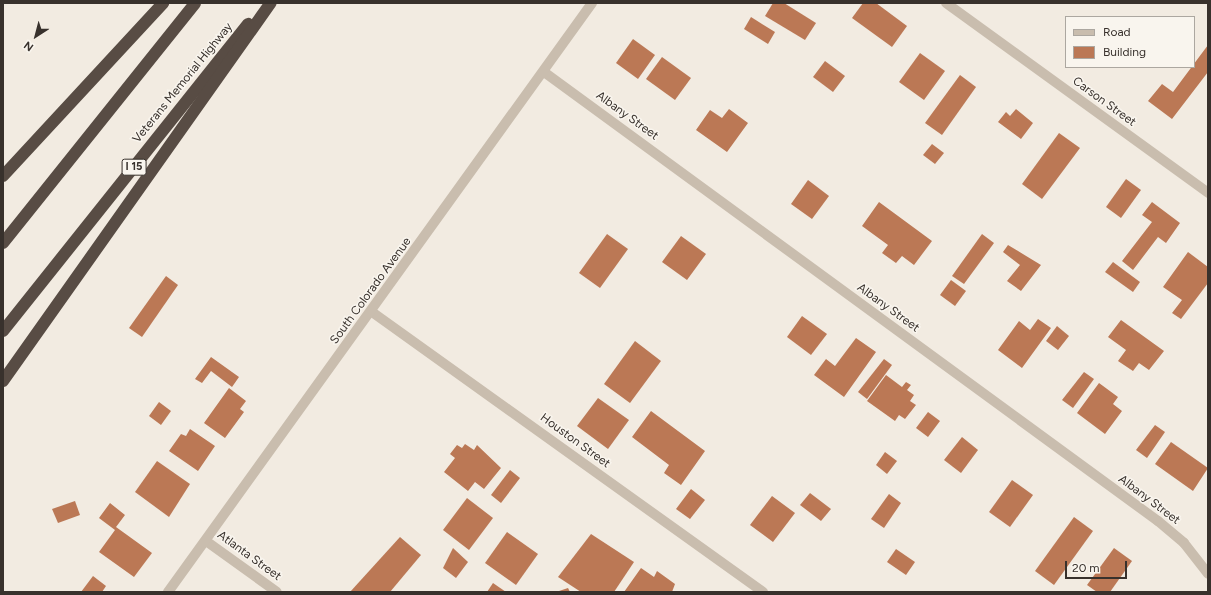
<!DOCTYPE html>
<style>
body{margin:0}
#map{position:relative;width:1211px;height:595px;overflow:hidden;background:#f2ebe1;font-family:Figtree,sans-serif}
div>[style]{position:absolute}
.building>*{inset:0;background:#bb7855}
.minor>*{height:10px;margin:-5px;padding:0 5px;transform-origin:5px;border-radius:5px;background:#c9bdae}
.highway>*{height:12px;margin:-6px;padding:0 6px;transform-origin:6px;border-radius:6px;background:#584c44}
span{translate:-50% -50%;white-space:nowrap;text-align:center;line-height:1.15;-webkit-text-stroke:3px #f9f5ee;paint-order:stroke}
.shield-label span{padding:1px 3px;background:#f9f5ee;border:1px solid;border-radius:3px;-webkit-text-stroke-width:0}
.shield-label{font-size:11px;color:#38312c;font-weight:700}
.street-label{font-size:12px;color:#38312c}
.frame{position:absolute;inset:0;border:4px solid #38312c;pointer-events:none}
.legend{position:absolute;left:1065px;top:16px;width:130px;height:52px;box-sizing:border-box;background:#f9f5ee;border:1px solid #aca7a0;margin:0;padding:5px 7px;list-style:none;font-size:12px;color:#38312c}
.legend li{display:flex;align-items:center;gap:8px;height:20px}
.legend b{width:20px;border:1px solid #aca7a0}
.north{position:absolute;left:16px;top:16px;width:40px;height:40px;-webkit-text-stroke:3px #f9f5ee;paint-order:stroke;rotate:216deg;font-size:11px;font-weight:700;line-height:16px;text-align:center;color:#38312c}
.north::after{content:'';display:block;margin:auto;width:14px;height:18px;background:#38312c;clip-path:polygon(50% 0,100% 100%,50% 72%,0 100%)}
.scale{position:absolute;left:1065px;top:561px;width:62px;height:18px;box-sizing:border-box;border:2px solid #38312c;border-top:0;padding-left:5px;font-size:12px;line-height:14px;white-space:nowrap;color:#38312c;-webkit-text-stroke:3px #f9f5ee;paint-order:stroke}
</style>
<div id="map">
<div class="building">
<div style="clip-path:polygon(773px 3px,784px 3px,816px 23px,805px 40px,765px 16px)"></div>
<div style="clip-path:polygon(863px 3px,876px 3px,907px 26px,892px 47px,852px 18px)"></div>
<div style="clip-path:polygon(751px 17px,775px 32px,768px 44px,744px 29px)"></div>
<div style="clip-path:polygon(633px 39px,655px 55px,638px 79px,616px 63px)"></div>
<div style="clip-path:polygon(1208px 45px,1208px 72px,1172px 119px,1148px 101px,1162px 84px,1173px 92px)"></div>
<div style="clip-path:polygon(920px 53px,945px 71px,924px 100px,899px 82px)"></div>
<div style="clip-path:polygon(662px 57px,691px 78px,675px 100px,646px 79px)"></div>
<div style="clip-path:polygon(825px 61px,845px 76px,833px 92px,813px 77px)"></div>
<div style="clip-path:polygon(960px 75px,976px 87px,942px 135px,925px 123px)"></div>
<div style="clip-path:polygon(729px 109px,748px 123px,727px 152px,696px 130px,710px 110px,722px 118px)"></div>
<div style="clip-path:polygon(1016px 109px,1033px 123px,1021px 139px,998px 122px,1006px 112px,1010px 116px)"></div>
<div style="clip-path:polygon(1059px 133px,1080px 148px,1042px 199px,1022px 184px)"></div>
<div style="clip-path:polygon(932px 144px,944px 153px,935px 164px,923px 155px)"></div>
<div style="clip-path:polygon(1126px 179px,1141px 190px,1121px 218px,1106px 207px)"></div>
<div style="clip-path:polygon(808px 180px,829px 196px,812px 219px,791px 204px)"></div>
<div style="clip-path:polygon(879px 202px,932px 241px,914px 265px,902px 256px,896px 263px,882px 253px,888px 245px,862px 226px)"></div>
<div style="clip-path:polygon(1152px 202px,1180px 223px,1166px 243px,1158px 237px,1133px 270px,1122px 261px,1152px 222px,1142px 215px)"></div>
<div style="clip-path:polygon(607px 234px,628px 249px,600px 288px,579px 273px)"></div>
<div style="clip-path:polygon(982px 234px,994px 243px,964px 284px,952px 276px)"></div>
<div style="clip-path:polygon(681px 236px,706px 254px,687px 280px,662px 262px)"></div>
<div style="clip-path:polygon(1008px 245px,1041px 265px,1021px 291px,1007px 281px,1020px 265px,1003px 252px)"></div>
<div style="clip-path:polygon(1188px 252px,1208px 267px,1208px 283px,1181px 319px,1172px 313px,1182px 300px,1163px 287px)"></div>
<div style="clip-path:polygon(1113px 262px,1140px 282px,1133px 292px,1105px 272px)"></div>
<div style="clip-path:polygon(166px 276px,178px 285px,142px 337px,129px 328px)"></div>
<div style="clip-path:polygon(951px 280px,966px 291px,955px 306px,940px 295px)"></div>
<div style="clip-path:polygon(802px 316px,827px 334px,811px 355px,787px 337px)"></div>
<div style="clip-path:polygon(1038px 319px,1051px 328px,1022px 368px,998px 350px,1019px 321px,1030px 330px)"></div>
<div style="clip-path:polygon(1121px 320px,1164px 351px,1149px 370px,1139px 363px,1133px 371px,1118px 361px,1126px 350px,1108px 337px)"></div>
<div style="clip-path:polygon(1057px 326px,1069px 336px,1058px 350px,1046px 341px)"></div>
<div style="clip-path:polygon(856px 338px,876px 352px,844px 397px,814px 375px,826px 359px,835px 366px)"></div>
<div style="clip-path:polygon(635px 341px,661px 361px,630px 403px,604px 384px)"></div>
<div style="clip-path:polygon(211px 357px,239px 377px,232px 387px,211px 371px,202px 383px,195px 379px)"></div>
<div style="clip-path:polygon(884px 359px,892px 365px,867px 399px,858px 392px)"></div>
<div style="clip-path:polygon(1084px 372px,1094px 379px,1073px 408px,1062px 400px)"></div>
<div style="clip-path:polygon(886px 375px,902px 387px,906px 382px,911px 385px,907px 390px,914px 395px,910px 401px,916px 405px,905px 419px,899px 415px,895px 421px,867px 401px)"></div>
<div style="clip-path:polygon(1099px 383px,1118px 397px,1113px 404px,1122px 411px,1105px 434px,1077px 413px)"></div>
<div style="clip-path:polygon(229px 388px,246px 401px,240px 409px,244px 412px,225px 438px,204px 423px)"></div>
<div style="clip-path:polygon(598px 398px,629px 420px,608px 449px,577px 426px)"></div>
<div style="clip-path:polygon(159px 402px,171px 411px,161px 425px,149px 416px)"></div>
<div style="clip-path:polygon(651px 411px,705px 451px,681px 485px,664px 473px,669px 465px,632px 437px)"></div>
<div style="clip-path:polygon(928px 412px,940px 421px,928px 437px,916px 428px)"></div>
<div style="clip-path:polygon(1155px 425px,1165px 432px,1147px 458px,1136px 450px)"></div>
<div style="clip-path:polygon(190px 429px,215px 446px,198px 471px,169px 451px,181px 434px,186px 436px)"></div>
<div style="clip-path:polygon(962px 437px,978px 450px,961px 473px,944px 460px)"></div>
<div style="clip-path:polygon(1171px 442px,1208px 468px,1193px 491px,1155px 464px)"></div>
<div style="clip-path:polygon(465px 444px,474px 450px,477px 445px,501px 468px,484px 489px,475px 482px,468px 491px,444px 472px,455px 458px,450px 454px,457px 445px,462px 448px)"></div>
<div style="clip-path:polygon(885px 452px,897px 461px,887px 474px,876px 465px)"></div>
<div style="clip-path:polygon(157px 461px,190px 484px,169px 517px,135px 492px)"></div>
<div style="clip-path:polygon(510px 470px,520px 478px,501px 503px,491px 495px)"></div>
<div style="clip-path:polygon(1012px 480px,1033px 495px,1010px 527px,989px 512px)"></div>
<div style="clip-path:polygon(691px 489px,705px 500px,690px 519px,676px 509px)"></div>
<div style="clip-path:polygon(810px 493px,831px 509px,821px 521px,800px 505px)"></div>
<div style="clip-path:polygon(889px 494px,901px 503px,884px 528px,871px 519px)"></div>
<div style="clip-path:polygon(772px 496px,795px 513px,773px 542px,750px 525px)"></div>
<div style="clip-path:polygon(467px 498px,493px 518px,469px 550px,443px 530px)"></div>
<div style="clip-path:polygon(75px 501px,80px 515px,58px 523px,52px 509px)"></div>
<div style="clip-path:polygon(110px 503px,125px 515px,116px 527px,152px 553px,134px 577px,99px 552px,115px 530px,99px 518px)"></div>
<div style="clip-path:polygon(1074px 517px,1093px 531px,1054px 585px,1035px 571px)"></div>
<div style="clip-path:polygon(507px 532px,538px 554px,516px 585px,485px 563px)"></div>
<div style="clip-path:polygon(591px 534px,634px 562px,614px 592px,581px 592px,558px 577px)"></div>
<div style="clip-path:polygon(400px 537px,421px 555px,390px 592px,350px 592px)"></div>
<div style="clip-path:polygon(453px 548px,468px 562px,456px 578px,443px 568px)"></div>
<div style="clip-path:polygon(1114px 548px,1132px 561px,1110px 592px,1097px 592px,1087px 585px)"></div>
<div style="clip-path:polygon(896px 549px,915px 562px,906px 575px,887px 562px)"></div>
<div style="clip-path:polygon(641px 568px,654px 577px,657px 571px,675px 584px,672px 592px,624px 592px)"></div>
<div style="clip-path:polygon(93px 576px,106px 586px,102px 592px,81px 592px)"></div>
<div style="clip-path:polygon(493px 583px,506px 592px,487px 592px)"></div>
<div style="clip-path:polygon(568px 588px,570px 592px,556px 592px)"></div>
</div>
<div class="minor">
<div style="left:946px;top:3px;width:324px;rotate:35.9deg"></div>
<div style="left:544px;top:72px;width:761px;rotate:36.18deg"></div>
<div style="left:1158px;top:521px;width:34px;rotate:40deg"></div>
<div style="left:1184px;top:543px;width:39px;rotate:52deg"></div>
<div style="left:372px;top:312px;width:481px;rotate:35.6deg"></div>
<div style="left:206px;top:541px;width:87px;rotate:35.7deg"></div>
<div style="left:168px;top:592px;width:726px;rotate:-54.25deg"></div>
</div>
<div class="highway">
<div style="left:3px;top:176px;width:236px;rotate:-47.2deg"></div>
<div style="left:3px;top:243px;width:307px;rotate:-51.3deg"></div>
<div style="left:3px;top:331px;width:393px;rotate:-51.4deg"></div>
<div style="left:3px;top:381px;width:463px;rotate:-54.7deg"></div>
</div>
<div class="shield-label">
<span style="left:134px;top:167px">I 15</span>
</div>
<div class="street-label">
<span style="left:183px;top:83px;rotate:-51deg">Veterans Memorial Highway</span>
<span style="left:1104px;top:102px;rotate:36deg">Carson Street</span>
<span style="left:627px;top:116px;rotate:36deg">Albany Street</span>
<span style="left:371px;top:291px;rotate:-54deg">South Colorado Avenue</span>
<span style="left:888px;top:308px;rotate:36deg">Albany Street</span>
<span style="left:575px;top:441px;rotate:36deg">Houston Street</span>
<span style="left:1149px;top:500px;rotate:37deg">Albany Street</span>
<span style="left:249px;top:556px;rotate:36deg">Atlanta Street</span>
</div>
<div class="frame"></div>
<ul class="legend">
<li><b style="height:5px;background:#c9bdae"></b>Road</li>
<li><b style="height:11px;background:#bb7855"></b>Building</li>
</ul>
<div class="north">N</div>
<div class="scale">20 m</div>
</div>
